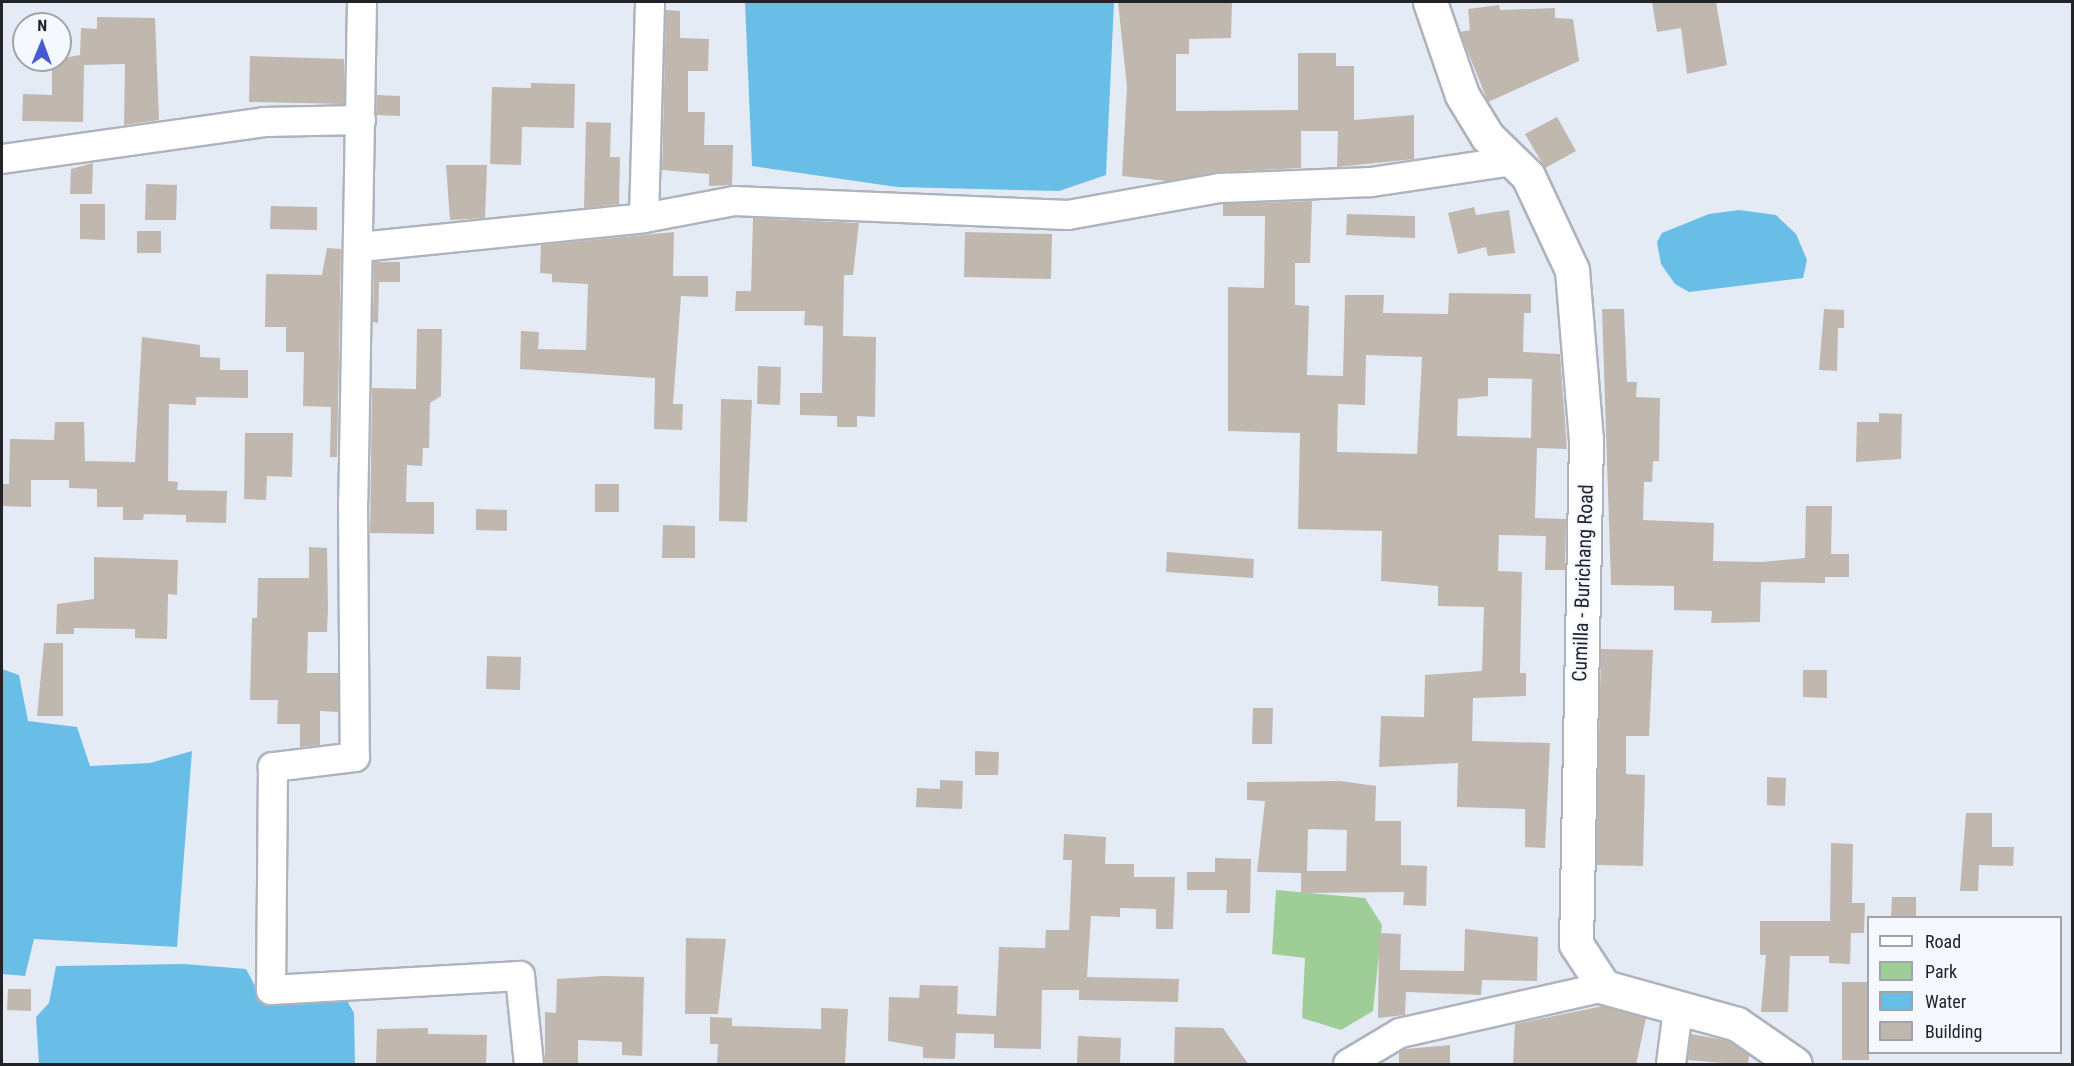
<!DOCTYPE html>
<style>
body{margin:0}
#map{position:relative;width:2074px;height:1066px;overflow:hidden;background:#e5ebf5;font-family:"Roboto Condensed",sans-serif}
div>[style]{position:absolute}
.green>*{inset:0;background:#9ecd98}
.water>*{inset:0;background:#69bee7}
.building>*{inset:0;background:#c0b7af}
.roads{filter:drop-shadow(2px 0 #aeb3bd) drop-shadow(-2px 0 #aeb3bd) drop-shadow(0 2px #aeb3bd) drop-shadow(0 -2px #aeb3bd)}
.minor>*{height:28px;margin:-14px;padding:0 14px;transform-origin:14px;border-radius:14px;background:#fff}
.secondary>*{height:33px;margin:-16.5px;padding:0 16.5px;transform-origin:16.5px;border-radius:16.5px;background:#fff}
span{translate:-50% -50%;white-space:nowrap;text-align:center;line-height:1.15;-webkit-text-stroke:4.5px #f5f8fe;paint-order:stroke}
.street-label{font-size:20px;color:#212327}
.frame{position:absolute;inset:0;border:3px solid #212327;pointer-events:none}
.legend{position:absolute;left:1867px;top:916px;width:195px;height:138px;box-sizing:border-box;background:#f5f8fe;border:2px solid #a0a3a8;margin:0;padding:8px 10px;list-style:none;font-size:18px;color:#212327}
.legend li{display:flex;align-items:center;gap:12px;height:30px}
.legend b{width:30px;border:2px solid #a0a3a8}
.north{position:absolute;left:12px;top:12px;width:60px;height:60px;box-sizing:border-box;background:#f5f8fe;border:2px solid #a0a3a8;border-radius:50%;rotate:1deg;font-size:16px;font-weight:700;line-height:24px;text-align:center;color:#212327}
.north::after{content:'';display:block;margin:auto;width:21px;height:27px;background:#495acf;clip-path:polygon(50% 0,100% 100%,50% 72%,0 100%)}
</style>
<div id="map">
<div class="green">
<div style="clip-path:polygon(1276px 890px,1365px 898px,1382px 925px,1373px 1011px,1341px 1030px,1302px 1018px,1305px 958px,1272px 954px)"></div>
</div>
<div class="water">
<div style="clip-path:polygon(745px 2px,1114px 2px,1106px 175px,1059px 191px,897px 187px,752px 166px)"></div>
<div style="clip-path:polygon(1739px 210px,1776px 215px,1796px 234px,1807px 260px,1803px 278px,1689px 292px,1675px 284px,1661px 264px,1657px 242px,1662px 233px,1709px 214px)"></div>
<div style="clip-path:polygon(2px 669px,19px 675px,28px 721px,77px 727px,90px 766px,150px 763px,192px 751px,177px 947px,34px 939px,25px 976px,2px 974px)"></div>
<div style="clip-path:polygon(184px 964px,246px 969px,261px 997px,341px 990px,354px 1013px,355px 1064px,39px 1064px,36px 1017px,49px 1003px,56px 966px)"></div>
</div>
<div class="building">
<div style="clip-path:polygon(1118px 2px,1232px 2px,1231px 38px,1189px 39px,1189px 54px,1176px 54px,1176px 111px,1298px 110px,1298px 53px,1336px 53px,1336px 66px,1354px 66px,1354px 120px,1414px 115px,1414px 159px,1337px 167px,1338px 131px,1301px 131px,1301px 168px,1219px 172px,1167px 181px,1122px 176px,1127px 87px)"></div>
<div style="clip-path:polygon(1652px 2px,1716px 2px,1727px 65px,1687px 74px,1681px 28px,1657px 32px)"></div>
<div style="clip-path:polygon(1499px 5px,1500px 10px,1555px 8px,1555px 18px,1573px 19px,1579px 61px,1488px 102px,1460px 32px,1470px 30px,1468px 9px)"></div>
<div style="clip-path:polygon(666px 10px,680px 11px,680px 38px,709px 39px,708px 71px,688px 71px,688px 112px,705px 112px,704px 145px,733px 145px,732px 185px,709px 186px,709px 174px,662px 170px)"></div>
<div style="clip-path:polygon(97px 17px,155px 18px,159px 120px,124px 125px,125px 64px,84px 65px,83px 122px,22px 121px,23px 94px,52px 95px,52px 60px,80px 55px,81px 28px,97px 29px)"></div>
<div style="clip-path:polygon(250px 56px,344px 59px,344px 104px,249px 102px)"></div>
<div style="clip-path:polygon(531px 83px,575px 84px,574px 128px,522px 127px,521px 165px,490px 164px,492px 87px,531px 88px)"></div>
<div style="clip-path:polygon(377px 95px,400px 96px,400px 116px,376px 115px)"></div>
<div style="clip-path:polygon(1557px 117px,1576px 151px,1545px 168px,1525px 134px)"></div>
<div style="clip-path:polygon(586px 122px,611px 123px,610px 157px,620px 157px,619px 204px,584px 208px)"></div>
<div style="clip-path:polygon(93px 163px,92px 194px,70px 194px,71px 169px)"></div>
<div style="clip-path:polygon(446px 165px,487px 165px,485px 218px,450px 220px)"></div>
<div style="clip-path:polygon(146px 184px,177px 185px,176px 220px,145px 220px)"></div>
<div style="clip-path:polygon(evenodd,1312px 201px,1310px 263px,1295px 263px,1295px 305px,1309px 306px,1307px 375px,1343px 376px,1345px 295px,1384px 295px,1383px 313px,1448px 314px,1449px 293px,1531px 294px,1531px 313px,1524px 313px,1523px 352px,1560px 354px,1567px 449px,1537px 448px,1535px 518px,1566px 519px,1565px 570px,1545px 570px,1546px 536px,1499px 535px,1498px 571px,1522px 572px,1520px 673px,1526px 673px,1526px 696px,1473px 698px,1472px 741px,1550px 743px,1545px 848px,1525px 847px,1525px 809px,1457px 807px,1458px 763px,1379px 767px,1381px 716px,1424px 717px,1425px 675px,1482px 671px,1484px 607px,1438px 606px,1438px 586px,1381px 581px,1382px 531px,1298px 529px,1300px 433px,1228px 431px,1228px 287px,1264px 288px,1265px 216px,1223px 216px,1223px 204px,1312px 201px,1366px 355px,1422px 357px,1417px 454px,1337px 452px,1338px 404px,1365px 405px,1366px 355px,1312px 201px,1488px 378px,1532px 379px,1531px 438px,1457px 436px,1458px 399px,1488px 396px,1488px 378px)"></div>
<div style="clip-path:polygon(80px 204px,105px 204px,105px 240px,80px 239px)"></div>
<div style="clip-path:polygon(271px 206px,317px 207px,317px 230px,270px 229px)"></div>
<div style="clip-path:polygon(1474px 207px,1476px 215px,1509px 210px,1515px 253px,1488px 256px,1486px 247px,1458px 254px,1448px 213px)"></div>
<div style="clip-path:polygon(1347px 214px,1415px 216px,1415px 238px,1346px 235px)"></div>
<div style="clip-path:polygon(753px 218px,859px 223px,853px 275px,844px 275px,843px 336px,876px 337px,875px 417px,857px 416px,857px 427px,837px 427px,837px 416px,800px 415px,800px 393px,822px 393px,823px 326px,804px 325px,805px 311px,735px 311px,736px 291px,751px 291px)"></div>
<div style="clip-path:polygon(137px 231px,161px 231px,161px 253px,137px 253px)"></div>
<div style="clip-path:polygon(674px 232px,673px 276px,708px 276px,708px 297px,681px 296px,673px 404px,683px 404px,682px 430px,654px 429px,655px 378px,520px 369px,521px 331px,539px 332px,538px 349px,586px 350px,588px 284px,552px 282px,552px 274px,540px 273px,541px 245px)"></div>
<div style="clip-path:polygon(965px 232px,1052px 234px,1051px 279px,964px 277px)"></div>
<div style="clip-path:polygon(327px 248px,341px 249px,337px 457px,330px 457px,331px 407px,303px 406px,304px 352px,286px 352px,286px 327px,265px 327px,266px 274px,322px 275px)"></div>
<div style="clip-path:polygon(374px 262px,400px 262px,400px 282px,379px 282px,378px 323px,373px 322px)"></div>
<div style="clip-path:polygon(1602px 309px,1624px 309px,1627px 382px,1637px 382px,1636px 397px,1660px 398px,1659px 461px,1653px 461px,1652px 482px,1644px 482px,1643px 520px,1714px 523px,1713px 561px,1762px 562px,1805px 558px,1806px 506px,1832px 506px,1831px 554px,1849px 554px,1849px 577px,1825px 577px,1825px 583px,1761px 582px,1760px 622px,1711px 623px,1712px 611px,1674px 610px,1674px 586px,1611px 585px)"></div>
<div style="clip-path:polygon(1824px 309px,1844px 310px,1844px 328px,1838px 328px,1837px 371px,1819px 370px)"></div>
<div style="clip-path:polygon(417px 329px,442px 329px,441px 396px,430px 403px,429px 448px,423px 448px,422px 466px,407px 465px,406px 502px,434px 502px,434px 534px,370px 533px,372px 388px,416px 389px)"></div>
<div style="clip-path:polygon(142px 337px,200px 345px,200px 357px,220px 358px,220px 370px,248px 370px,248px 398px,196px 397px,196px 405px,169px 404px,168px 481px,178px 482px,177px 490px,227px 491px,226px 523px,186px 522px,186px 515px,144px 514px,143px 520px,123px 520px,123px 507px,97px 507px,97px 489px,69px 488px,69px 480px,31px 480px,31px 507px,2px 506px,2px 484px,9px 484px,10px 439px,54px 440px,55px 422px,84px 422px,85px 461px,135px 462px)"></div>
<div style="clip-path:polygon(758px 366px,781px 367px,780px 405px,757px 404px)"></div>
<div style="clip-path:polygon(721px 399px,752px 400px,747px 522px,719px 521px)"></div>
<div style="clip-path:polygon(1879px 413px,1902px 414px,1901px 459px,1856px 462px,1857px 422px,1879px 422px)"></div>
<div style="clip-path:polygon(245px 433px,293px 433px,292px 477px,267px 476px,266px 500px,244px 499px)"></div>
<div style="clip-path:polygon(595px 484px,619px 484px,619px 512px,595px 512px)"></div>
<div style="clip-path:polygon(476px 509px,507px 510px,507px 531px,476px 530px)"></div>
<div style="clip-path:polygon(663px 525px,695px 526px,695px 558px,662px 558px)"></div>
<div style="clip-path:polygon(309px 547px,327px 548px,328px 608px,327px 632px,308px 632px,307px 673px,338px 673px,338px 712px,320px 711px,320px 745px,300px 747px,300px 724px,277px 724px,278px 700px,250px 700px,252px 618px,257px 618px,258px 578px,309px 578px)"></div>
<div style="clip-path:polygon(1167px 552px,1254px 559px,1253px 578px,1166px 572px)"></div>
<div style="clip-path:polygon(94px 557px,178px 560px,177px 595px,168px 594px,167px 639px,135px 638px,135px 629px,74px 628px,74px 634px,56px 634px,57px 604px,94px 599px)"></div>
<div style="clip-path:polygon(44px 643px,63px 643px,63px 716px,37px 716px)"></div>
<div style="clip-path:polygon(1601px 649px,1653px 650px,1649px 736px,1626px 736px,1626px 774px,1645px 775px,1643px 866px,1596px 865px)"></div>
<div style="clip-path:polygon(487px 656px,521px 657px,520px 690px,486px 689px)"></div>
<div style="clip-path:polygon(1803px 670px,1827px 670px,1827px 698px,1803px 697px)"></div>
<div style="clip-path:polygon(1253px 708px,1273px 708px,1272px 744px,1252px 744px)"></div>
<div style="clip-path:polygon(975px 751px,999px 752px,998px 775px,975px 775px)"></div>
<div style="clip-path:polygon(1767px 777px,1786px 778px,1785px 806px,1767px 805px)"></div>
<div style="clip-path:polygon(940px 780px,963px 781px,962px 809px,916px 807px,917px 788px,940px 789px)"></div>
<div style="clip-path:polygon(evenodd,1340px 781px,1376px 786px,1375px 821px,1401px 821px,1401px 865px,1427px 866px,1426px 906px,1403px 905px,1404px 892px,1301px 893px,1301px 873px,1257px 872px,1265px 801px,1247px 800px,1247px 782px,1340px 781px,1308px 829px,1347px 830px,1346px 871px,1307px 871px,1308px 829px)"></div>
<div style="clip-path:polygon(1966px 813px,1992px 813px,1992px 847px,2014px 847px,2013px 866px,1979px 865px,1978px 891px,1960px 891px)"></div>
<div style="clip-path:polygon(1064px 834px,1106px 837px,1105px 864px,1134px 864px,1134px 877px,1175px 877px,1173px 929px,1156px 929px,1156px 909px,1120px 908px,1120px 917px,1091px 916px,1087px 977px,1179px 979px,1178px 1002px,1079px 1000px,1079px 990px,1042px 990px,1041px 1049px,994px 1048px,994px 1034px,956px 1033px,955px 1059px,923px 1058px,923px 1047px,888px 1041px,889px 997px,919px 998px,920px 985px,958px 986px,957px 1014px,996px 1016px,999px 947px,1045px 948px,1046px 930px,1069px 930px,1072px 860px,1063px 860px)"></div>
<div style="clip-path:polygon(1831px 843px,1853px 844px,1852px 903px,1865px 903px,1864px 933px,1851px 933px,1850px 964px,1829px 963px,1829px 956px,1790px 956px,1788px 1012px,1761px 1012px,1766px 955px,1760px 955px,1760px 921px,1830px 921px)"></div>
<div style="clip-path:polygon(1215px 858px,1251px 859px,1250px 913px,1226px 913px,1227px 890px,1187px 890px,1187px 872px,1215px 872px)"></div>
<div style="clip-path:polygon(1892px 897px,1916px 897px,1916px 918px,1891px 918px)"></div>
<div style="clip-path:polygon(1465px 929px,1538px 937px,1537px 981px,1482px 980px,1481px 995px,1406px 992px,1405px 1015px,1378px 1018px,1379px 933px,1401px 934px,1400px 970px,1464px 971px)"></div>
<div style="clip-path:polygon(686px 938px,726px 939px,718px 1014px,685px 1014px)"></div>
<div style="clip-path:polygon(602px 976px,644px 977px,642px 1056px,622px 1055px,622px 1042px,578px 1040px,578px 1065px,545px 1065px,545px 1012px,556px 1013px,557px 979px)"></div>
<div style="clip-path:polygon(1842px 982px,1869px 982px,1869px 1060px,1842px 1060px)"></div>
<div style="clip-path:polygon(8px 989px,31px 989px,31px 1011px,7px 1010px)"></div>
<div style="clip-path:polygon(1603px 1006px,1646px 1018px,1636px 1065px,1513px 1065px,1515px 1024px)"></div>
<div style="clip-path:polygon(821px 1008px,848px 1009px,845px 1065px,717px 1065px,718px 1044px,710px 1044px,710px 1017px,732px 1018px,732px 1026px,821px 1029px)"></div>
<div style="clip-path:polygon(1175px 1027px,1223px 1028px,1249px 1065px,1174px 1065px)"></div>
<div style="clip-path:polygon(428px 1028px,428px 1034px,487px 1035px,486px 1065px,376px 1065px,377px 1029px)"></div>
<div style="clip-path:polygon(1691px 1034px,1729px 1041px,1749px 1055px,1748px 1065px,1688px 1060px)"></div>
<div style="clip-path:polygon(1078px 1036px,1121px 1038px,1120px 1065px,1077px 1065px)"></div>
<div style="clip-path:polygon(1450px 1045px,1450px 1065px,1399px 1065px,1399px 1053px,1406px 1049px)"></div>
</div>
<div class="roads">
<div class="minor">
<div style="left:362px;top:2px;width:499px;rotate:91deg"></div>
<div style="left:353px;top:501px;width:256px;rotate:89.6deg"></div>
<div style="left:355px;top:757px;width:83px;rotate:173deg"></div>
<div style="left:273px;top:767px;width:223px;rotate:90.5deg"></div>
<div style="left:271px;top:990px;width:249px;rotate:-3.2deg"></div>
<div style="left:520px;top:976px;width:88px;rotate:84.2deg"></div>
<div style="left:2px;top:159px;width:265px;rotate:-8deg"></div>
<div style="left:264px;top:122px;width:97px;rotate:-1.2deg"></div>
<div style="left:644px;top:218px;width:216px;rotate:-88.4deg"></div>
<div style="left:360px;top:247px;width:285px;rotate:-5.8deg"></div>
<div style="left:644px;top:218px;width:92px;rotate:-10.7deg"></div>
<div style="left:734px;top:201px;width:334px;rotate:2.4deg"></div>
<div style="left:1068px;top:215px;width:154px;rotate:-10.1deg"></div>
<div style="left:1220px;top:188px;width:151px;rotate:-2.3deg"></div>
<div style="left:1371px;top:182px;width:143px;rotate:-8.5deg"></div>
<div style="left:1348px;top:1064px;width:61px;rotate:-30.8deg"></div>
<div style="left:1400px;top:1033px;width:209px;rotate:-12.7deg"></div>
<div style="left:1671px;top:1064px;width:55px;rotate:-82.7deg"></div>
</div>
<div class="secondary">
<div style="left:1430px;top:2px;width:98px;rotate:71deg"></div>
<div style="left:1462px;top:95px;width:48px;rotate:58.6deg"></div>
<div style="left:1487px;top:136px;width:57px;rotate:44.3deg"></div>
<div style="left:1528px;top:176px;width:104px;rotate:64.9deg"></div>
<div style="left:1572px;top:270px;width:170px;rotate:85.3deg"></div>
<div style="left:1586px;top:439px;width:505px;rotate:91.13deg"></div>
<div style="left:1576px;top:944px;width:51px;rotate:56.9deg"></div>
<div style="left:1604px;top:987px;width:138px;rotate:15.5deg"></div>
<div style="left:1737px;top:1024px;width:70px;rotate:34.6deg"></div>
</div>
</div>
<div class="street-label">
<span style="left:1583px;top:583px;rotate:-88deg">Cumilla - Burichang Road</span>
</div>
<div class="frame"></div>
<ul class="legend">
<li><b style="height:8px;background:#fff"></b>Road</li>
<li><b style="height:16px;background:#9ecd98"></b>Park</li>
<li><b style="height:16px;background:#69bee7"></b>Water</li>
<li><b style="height:16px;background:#c0b7af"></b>Building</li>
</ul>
<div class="north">N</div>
</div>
